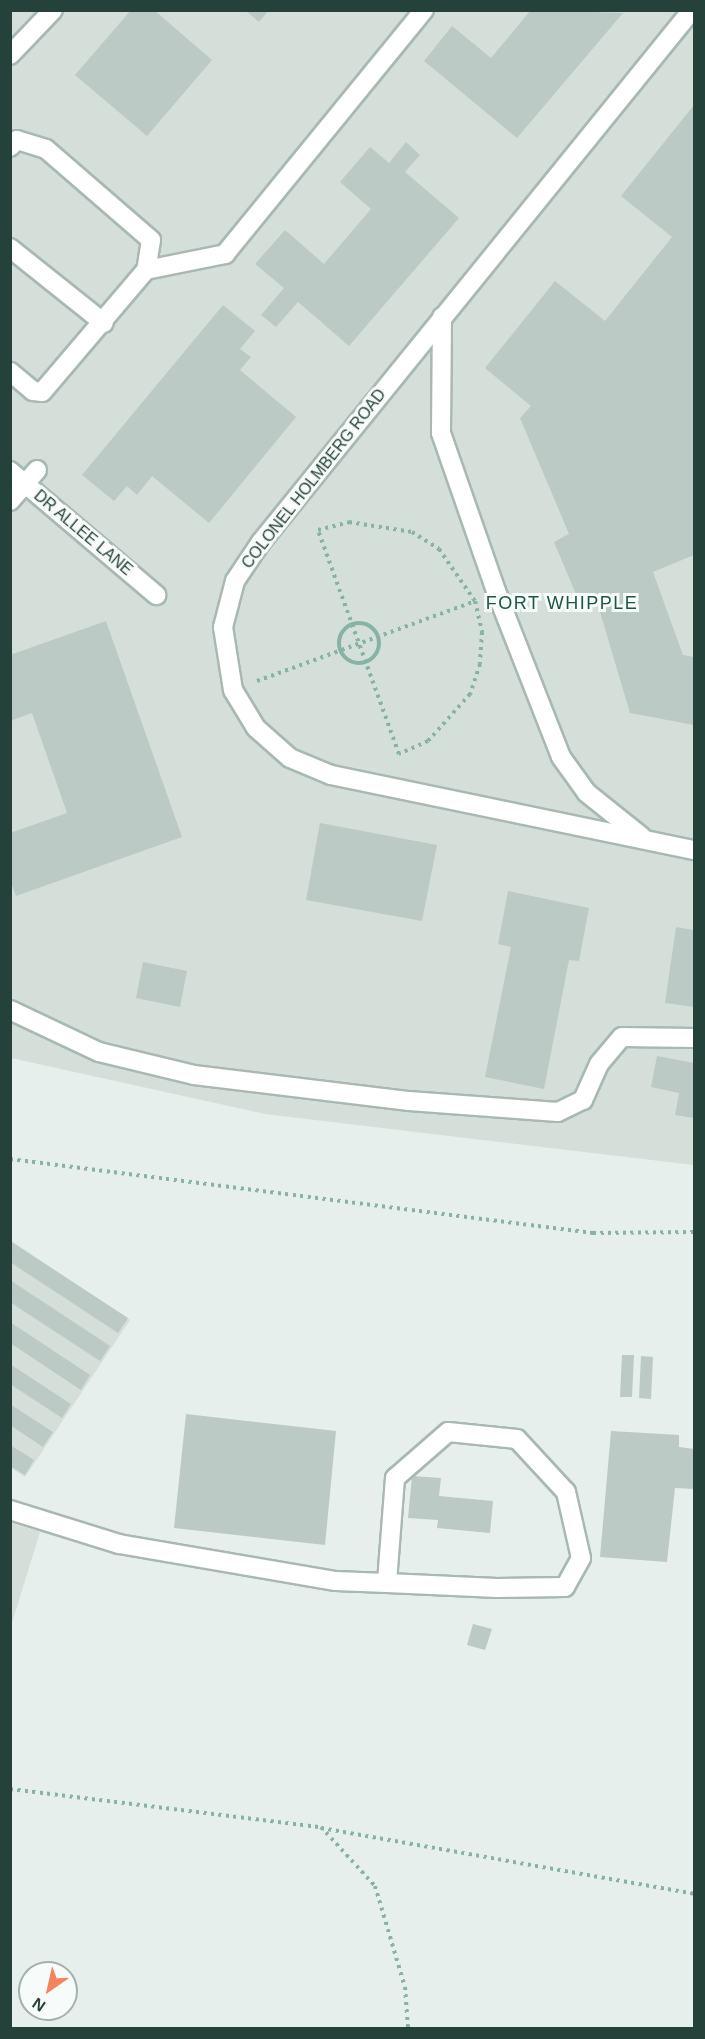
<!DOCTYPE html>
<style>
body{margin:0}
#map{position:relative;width:705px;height:2039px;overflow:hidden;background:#e6efeb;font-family:Helvetica,sans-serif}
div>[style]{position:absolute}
.built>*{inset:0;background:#d4dfda}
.building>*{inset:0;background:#bbcac4}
.path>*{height:4px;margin-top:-2px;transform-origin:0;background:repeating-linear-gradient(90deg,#86b3a5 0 3px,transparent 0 7.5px)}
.path>.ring{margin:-2px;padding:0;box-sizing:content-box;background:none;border:4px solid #86b3a5;border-radius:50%}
.roads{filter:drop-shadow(2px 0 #a8b8b2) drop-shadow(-2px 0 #a8b8b2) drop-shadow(0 2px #a8b8b2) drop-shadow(0 -2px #a8b8b2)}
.minor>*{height:18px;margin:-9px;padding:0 9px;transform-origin:9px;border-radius:9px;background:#fff}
span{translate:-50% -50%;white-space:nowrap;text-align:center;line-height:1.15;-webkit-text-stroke:6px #f7fbf9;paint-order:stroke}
.street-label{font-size:16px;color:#24423a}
.neighbourhood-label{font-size:18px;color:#1f5548;letter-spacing:1.5px}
.frame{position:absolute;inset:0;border:12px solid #24423a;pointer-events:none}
.north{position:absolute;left:18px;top:1961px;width:60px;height:60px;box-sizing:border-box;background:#f7fbf9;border:2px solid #a3b1ad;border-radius:50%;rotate:214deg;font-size:16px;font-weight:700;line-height:24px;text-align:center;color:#24423a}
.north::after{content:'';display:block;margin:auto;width:21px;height:27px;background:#f4845f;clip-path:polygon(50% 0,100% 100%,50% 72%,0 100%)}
</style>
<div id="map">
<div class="built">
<div style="clip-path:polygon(11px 11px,694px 11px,694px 1165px,265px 1114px,11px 1058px)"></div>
<div style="clip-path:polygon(10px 1240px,130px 1320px,25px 1477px,11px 1468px)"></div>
<div style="clip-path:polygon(11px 1523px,40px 1532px,11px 1626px,10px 1523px)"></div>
</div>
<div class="building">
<div style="clip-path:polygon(131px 10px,154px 10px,212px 60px,147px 136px,75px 75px)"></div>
<div style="clip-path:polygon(245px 10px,269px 10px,259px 22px)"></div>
<div style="clip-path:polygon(531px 10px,623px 13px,517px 138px,424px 61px,452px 26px,491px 58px)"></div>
<div style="clip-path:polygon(694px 105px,694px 555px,653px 572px,683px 655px,694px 657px,694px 725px,630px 713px,597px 602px,581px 606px,554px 542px,569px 534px,520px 418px,531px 406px,485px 368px,555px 281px,605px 321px,672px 237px,621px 196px)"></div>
<div style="clip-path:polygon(406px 142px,420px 155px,405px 172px,459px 218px,349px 346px,298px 302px,276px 327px,261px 315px,284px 288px,255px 264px,285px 230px,324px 264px,371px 209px,340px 182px,370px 147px,389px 163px)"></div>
<div style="clip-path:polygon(223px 305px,255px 331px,240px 349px,251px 357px,240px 370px,296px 417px,209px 523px,152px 476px,137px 495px,127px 486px,114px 501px,82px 475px)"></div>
<div style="clip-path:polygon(106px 621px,182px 837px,16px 896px,10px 880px,10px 833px,67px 813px,32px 713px,10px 721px,10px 655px)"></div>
<div style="clip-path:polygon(320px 823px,437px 845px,422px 921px,306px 900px)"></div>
<div style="clip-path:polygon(508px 891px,589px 908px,579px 961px,569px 960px,544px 1089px,485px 1077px,511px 947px,498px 944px)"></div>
<div style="clip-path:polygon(676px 927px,694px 930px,694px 1007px,665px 1003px)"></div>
<div style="clip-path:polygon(143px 962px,187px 971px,180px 1007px,136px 998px)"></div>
<div style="clip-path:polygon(657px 1056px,694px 1063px,694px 1118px,675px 1115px,679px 1093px,651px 1087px)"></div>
<div style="clip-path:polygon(10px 1241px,128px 1318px,118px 1333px,10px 1262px)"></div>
<div style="clip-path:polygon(10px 1280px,110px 1346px,100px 1361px,10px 1302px)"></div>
<div style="clip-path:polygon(10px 1322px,90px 1375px,81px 1390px,10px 1343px)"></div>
<div style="clip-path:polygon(622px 1355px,634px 1355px,632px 1397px,620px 1397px)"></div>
<div style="clip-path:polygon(641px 1356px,653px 1357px,651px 1399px,639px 1398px)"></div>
<div style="clip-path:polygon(10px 1364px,71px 1404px,62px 1418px,10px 1384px)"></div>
<div style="clip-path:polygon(10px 1404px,53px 1432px,43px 1447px,10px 1425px)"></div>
<div style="clip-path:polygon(186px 1414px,336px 1431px,325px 1545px,174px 1528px)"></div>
<div style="clip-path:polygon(611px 1431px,679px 1435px,679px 1447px,694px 1449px,694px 1489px,675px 1488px,667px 1562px,600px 1557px)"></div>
<div style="clip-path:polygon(10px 1445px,34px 1460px,25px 1475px,10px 1466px)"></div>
<div style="clip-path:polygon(412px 1476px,441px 1478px,439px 1496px,493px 1501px,490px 1533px,437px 1528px,438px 1520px,408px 1518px)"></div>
<div style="clip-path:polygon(473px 1624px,492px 1629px,485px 1650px,467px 1645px)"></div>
</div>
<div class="path">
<div style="left:349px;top:522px;width:64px;rotate:9deg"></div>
<div style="left:412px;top:532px;width:32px;rotate:32deg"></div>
<div style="left:439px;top:549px;width:63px;rotate:55.3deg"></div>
<div style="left:475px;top:601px;width:32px;rotate:77deg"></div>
<div style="left:482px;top:632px;width:32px;rotate:94deg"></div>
<div style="left:480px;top:664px;width:32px;rotate:108deg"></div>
<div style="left:470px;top:694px;width:63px;rotate:131.8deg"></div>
<div style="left:428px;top:741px;width:32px;rotate:156deg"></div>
<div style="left:399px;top:754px;width:238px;rotate:-109.9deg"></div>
<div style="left:318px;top:530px;width:32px;rotate:-14deg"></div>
<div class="ring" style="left:339px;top:623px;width:36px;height:36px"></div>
<div style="left:257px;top:681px;width:230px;rotate:-20.1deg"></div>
<div style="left:10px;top:1159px;width:588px;rotate:7.23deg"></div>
<div style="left:593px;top:1233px;width:101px;rotate:-0.6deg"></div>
<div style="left:10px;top:1789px;width:313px;rotate:7deg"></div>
<div style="left:321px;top:1827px;width:80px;rotate:47.5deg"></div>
<div style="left:375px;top:1886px;width:105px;rotate:73.5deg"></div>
<div style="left:405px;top:1987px;width:41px;rotate:85.8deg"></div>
<div style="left:321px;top:1828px;width:379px;rotate:10deg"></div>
</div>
<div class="roads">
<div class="minor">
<div style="left:692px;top:10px;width:685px;rotate:129.01deg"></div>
<div style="left:261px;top:542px;width:47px;rotate:123.7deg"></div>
<div style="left:235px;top:581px;width:48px;rotate:104.6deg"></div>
<div style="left:223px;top:627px;width:64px;rotate:81deg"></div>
<div style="left:233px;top:690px;width:44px;rotate:58.8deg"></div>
<div style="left:256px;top:728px;width:45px;rotate:41.4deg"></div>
<div style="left:290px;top:758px;width:44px;rotate:22.5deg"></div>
<div style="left:331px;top:775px;width:371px;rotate:11.7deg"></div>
<div style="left:10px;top:55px;width:62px;rotate:-46.3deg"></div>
<div style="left:10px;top:147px;width:10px;rotate:-45deg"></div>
<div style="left:17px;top:140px;width:30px;rotate:17deg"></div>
<div style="left:46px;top:149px;width:139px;rotate:40.9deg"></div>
<div style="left:151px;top:240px;width:30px;rotate:99deg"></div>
<div style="left:146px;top:270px;width:160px;rotate:130.4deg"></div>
<div style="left:42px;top:392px;width:9px;rotate:-174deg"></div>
<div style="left:33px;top:391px;width:30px;rotate:-140deg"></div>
<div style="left:10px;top:248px;width:120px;rotate:38.6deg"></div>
<div style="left:146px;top:270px;width:81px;rotate:-11.4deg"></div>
<div style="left:225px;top:254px;width:315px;rotate:-50.8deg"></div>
<div style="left:442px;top:317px;width:116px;rotate:90.5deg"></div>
<div style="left:441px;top:433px;width:167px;rotate:70.8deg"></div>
<div style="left:496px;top:591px;width:178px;rotate:68.6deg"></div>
<div style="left:561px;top:757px;width:44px;rotate:54.2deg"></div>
<div style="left:587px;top:793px;width:70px;rotate:38.7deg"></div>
<div style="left:10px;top:471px;width:192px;rotate:40.3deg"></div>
<div style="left:10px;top:501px;width:41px;rotate:-48.9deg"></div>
<div style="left:10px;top:1010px;width:98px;rotate:25.3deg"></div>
<div style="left:99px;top:1052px;width:98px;rotate:13.6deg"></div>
<div style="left:194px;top:1075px;width:217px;rotate:6.9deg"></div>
<div style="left:409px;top:1101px;width:149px;rotate:4.2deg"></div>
<div style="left:558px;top:1112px;width:28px;rotate:-26deg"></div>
<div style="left:583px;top:1100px;width:39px;rotate:-66deg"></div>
<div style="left:599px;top:1064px;width:35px;rotate:-50deg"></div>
<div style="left:622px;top:1037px;width:72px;rotate:0.8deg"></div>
<div style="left:10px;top:1510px;width:114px;rotate:17.3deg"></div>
<div style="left:119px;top:1544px;width:220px;rotate:9.7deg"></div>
<div style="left:336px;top:1581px;width:51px;rotate:2.2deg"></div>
<div style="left:387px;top:1583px;width:110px;rotate:2.6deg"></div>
<div style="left:497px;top:1588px;width:68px;rotate:-0.8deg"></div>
<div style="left:565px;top:1587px;width:33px;rotate:-61deg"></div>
<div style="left:581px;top:1558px;width:68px;rotate:-102.8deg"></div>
<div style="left:566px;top:1492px;width:72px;rotate:-132.8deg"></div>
<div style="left:517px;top:1439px;width:69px;rotate:-174.2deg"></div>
<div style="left:448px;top:1432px;width:70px;rotate:139deg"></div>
<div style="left:395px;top:1478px;width:105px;rotate:94.4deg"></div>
</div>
</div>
<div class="street-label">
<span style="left:314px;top:479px;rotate:-52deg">COLONEL HOLMBERG ROAD</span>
<span style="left:83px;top:533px;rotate:40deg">DR ALLEE LANE</span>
</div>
<div class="neighbourhood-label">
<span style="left:562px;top:603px">FORT WHIPPLE</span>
</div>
<div class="frame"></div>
<div class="north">N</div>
</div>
